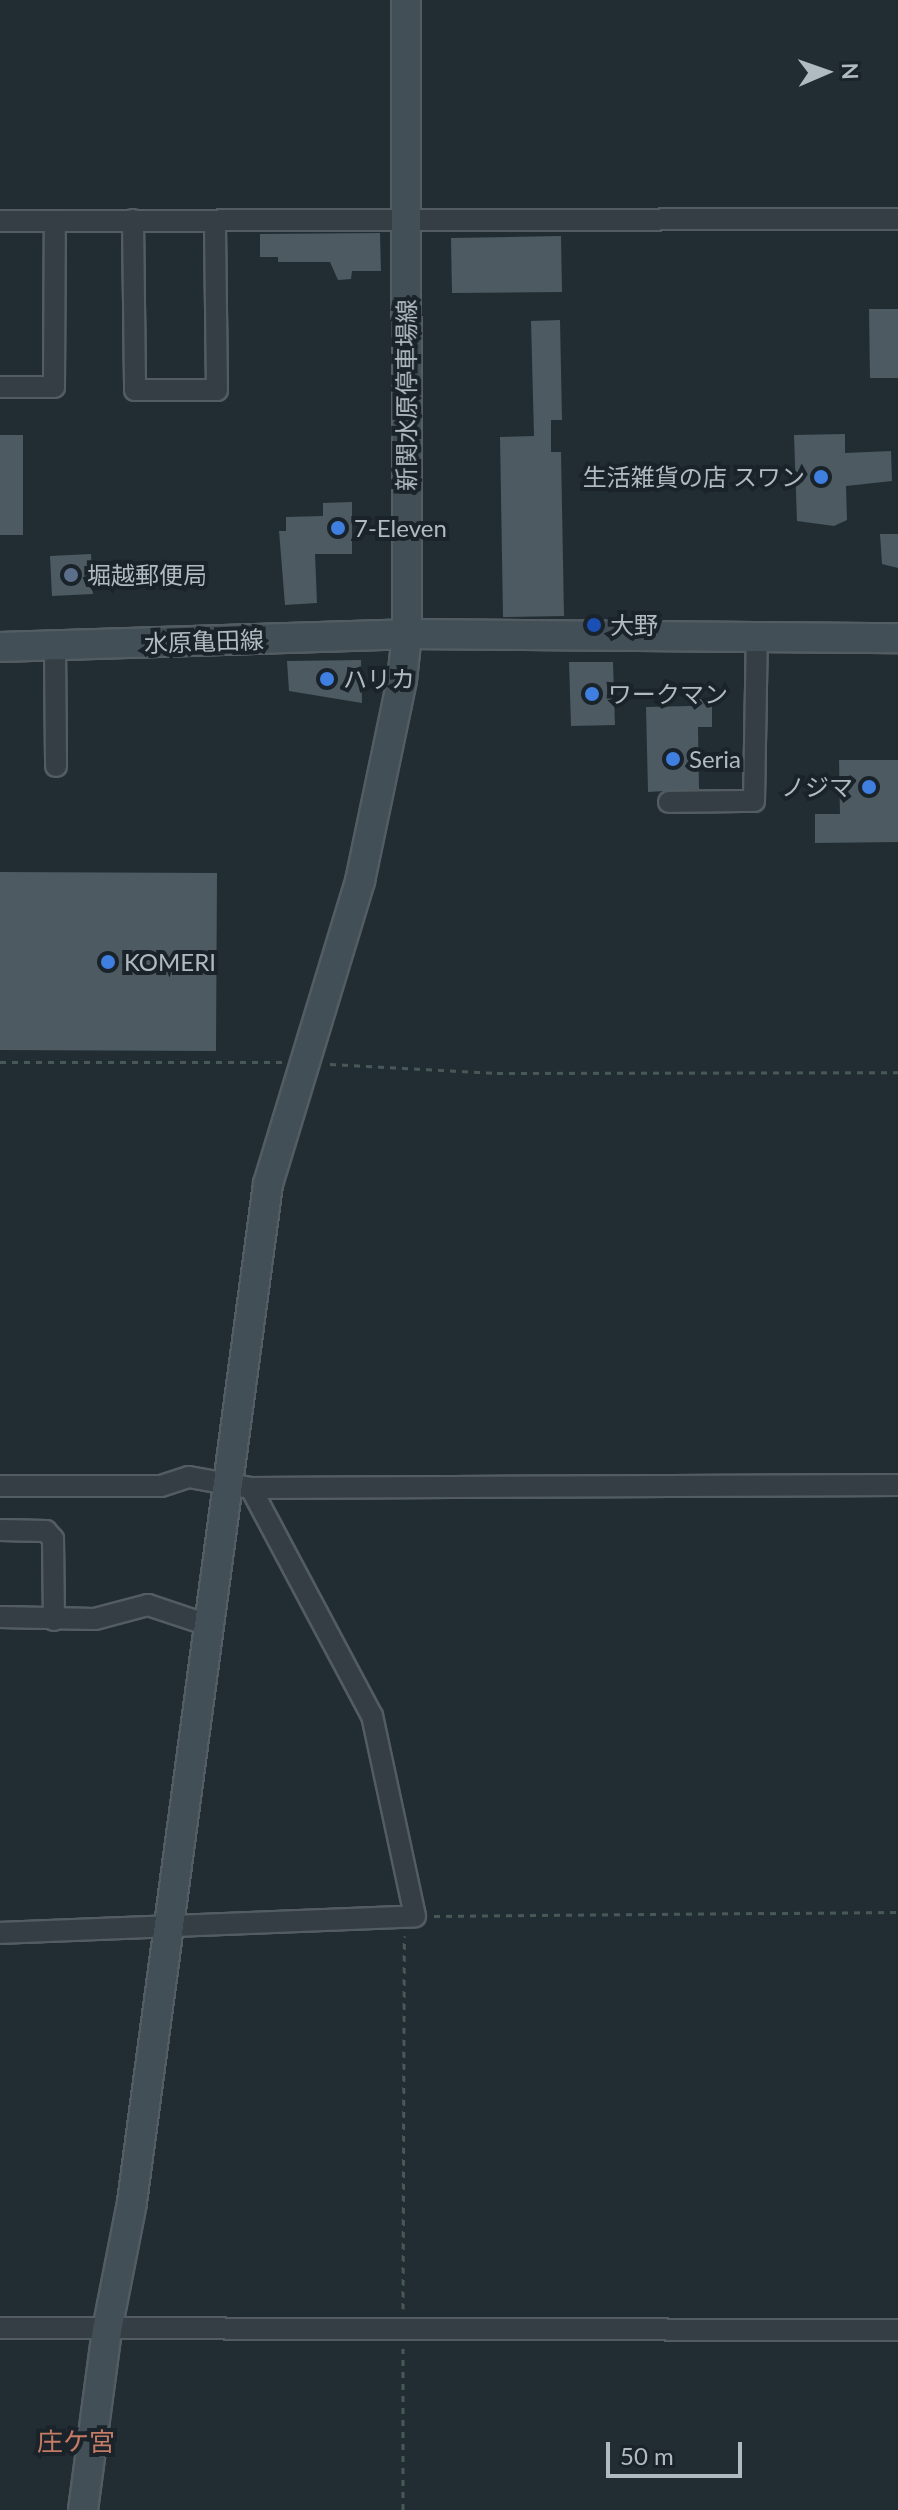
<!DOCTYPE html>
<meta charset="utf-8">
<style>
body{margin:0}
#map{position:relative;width:898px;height:2510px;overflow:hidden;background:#222d33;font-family:Lato,"Noto Sans JP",sans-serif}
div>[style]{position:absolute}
.building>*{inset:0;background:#4d5a62}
.path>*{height:3px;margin-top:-1.5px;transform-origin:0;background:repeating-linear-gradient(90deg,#485857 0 6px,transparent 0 12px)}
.roads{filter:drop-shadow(2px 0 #525c62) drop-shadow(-2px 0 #525c62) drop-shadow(0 2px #525c62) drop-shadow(0 -2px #525c62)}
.street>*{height:20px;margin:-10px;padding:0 10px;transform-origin:10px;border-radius:10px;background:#353e44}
.secondary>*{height:28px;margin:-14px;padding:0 14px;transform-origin:14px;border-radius:14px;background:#434f57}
.dots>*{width:22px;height:22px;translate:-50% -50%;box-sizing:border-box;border:4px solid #1a2329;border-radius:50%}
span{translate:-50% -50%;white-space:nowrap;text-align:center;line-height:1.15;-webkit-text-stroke:8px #1a2329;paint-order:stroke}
.street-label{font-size:24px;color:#afbac1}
.poi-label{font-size:24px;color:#afbac1}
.right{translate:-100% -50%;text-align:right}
.left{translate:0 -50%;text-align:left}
.neighbourhood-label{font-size:26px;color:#c57a66}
.north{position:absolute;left:786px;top:32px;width:80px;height:80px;-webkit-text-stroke:6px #1a2329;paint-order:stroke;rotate:88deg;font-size:22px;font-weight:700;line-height:32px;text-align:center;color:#afbac1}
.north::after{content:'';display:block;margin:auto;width:28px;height:36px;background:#afbac1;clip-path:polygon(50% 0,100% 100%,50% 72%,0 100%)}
.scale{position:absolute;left:606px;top:2442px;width:136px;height:36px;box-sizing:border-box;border:4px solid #afbac1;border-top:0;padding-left:10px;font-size:24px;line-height:28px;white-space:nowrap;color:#afbac1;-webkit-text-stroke:6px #1a2329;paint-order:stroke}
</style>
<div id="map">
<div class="building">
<div style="clip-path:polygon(380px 233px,381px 271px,352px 271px,351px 279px,338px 280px,330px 262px,278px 262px,278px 257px,260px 257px,260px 234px)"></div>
<div style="clip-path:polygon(561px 236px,562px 292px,452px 293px,451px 238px)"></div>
<div style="clip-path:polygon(869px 309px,898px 309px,898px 378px,870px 378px)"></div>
<div style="clip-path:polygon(560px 320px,562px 420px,551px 420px,551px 452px,561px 452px,564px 616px,503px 617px,500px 437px,534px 436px,531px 321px)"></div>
<div style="clip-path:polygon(845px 434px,845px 453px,891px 451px,892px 481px,846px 486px,847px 520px,834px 526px,797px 521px,794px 435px)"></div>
<div style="clip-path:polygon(0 435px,23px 435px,23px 535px,0 535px)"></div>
<div style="clip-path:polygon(352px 502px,352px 554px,315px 554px,317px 603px,285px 605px,279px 531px,286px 531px,286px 517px,323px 516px,323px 503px)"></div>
<div style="clip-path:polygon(880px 534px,898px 534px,898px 568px,882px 564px)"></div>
<div style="clip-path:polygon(91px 554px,93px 594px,52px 596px,50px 556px)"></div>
<div style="clip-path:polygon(361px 660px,362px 703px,289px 691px,287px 661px)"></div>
<div style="clip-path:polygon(569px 662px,613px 662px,615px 725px,571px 726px)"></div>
<div style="clip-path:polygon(692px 699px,712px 699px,712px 727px,698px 727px,699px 789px,648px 792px,646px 707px,692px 706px)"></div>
<div style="clip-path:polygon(839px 760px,898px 760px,898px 842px,815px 843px,815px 814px,840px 814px)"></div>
<div style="clip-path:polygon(0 872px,217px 873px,216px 1051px,0 1050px)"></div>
</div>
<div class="path">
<div style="left:0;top:1062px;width:283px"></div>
<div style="left:330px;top:1064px;width:167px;rotate:3.1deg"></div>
<div style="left:497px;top:1073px;width:401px;rotate:-0.1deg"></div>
<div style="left:434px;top:1916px;width:464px;rotate:-0.5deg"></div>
<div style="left:403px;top:2309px;width:373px;rotate:-89.8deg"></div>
<div style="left:403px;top:2348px;width:162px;rotate:90deg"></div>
</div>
<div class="roads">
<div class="street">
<div style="left:133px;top:220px;width:170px;rotate:89.3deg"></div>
<div style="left:135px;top:390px;width:82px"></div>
<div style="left:217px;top:390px;width:169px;rotate:-90.7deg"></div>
<div style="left:0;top:221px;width:898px;rotate:-0.13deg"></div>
<div style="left:0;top:387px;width:54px"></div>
<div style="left:54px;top:387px;width:165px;rotate:-89.7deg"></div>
<div style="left:55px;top:646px;width:120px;rotate:89.5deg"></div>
<div style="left:669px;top:802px;width:85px;rotate:-0.7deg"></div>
<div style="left:754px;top:801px;width:164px;rotate:-89deg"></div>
<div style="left:0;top:1486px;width:161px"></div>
<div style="left:161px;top:1486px;width:29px;rotate:-18deg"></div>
<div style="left:189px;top:1477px;width:63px;rotate:10.1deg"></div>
<div style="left:251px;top:1488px;width:647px;rotate:-0.27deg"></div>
<div style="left:0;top:1530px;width:46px;rotate:1.2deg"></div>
<div style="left:46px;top:1531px;width:11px;rotate:49deg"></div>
<div style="left:53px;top:1539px;width:81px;rotate:89.3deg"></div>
<div style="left:0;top:1617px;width:95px;rotate:1.2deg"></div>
<div style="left:95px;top:1619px;width:55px;rotate:-14.8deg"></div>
<div style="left:148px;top:1605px;width:63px;rotate:18.4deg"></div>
<div style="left:0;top:1933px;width:415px;rotate:-2.3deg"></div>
<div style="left:415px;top:1916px;width:205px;rotate:-102.1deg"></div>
<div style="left:372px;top:1716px;width:258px;rotate:-118deg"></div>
<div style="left:0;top:2328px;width:898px;rotate:0.13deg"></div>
</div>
<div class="secondary">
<div style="left:0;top:647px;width:407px;rotate:-1.8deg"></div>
<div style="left:407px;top:634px;width:491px;rotate:0.5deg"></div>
<div style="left:83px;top:2510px;width:182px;rotate:-82.4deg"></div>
<div style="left:107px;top:2330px;width:130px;rotate:-78.9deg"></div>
<div style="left:132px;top:2202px;width:1027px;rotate:-82.39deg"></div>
<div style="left:268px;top:1184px;width:317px;rotate:-73.1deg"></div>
<div style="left:360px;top:881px;width:205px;rotate:-78.2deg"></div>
<div style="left:402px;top:680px;width:46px;rotate:-83.8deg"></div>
<div style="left:407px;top:634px;width:634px;rotate:-90.09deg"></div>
</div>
</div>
<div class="dots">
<div style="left:821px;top:477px;background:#3f7fe0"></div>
<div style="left:338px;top:528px;background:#3f7fe0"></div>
<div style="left:71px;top:575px;background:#5c6f8a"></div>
<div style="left:594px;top:625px;background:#1a4fb4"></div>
<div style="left:327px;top:679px;background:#3f7fe0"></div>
<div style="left:592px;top:694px;background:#3f7fe0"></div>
<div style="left:673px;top:759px;background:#3f7fe0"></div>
<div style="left:869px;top:787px;background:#3f7fe0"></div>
<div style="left:108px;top:962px;background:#3f7fe0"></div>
</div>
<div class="street-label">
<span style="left:406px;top:395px;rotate:-90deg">新関水原停車場線</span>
<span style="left:204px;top:641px;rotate:-2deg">水原亀田線</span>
</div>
<div class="poi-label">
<span class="right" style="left:805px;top:477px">生活雑貨の店 スワン</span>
<span class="left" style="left:354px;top:528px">7-Eleven</span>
<span class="left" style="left:87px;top:575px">堀越郵便局</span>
<span class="left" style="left:610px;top:625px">大野</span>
<span class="left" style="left:343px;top:679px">ハリカ</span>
<span class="left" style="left:608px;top:694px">ワークマン</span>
<span class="left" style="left:689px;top:759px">Seria</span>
<span class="right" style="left:853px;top:787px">ノジマ</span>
<span class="left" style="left:124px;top:962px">KOMERI</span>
</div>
<div class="neighbourhood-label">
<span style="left:76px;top:2442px">庄ケ宮</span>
</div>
<div class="north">N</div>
<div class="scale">50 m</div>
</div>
